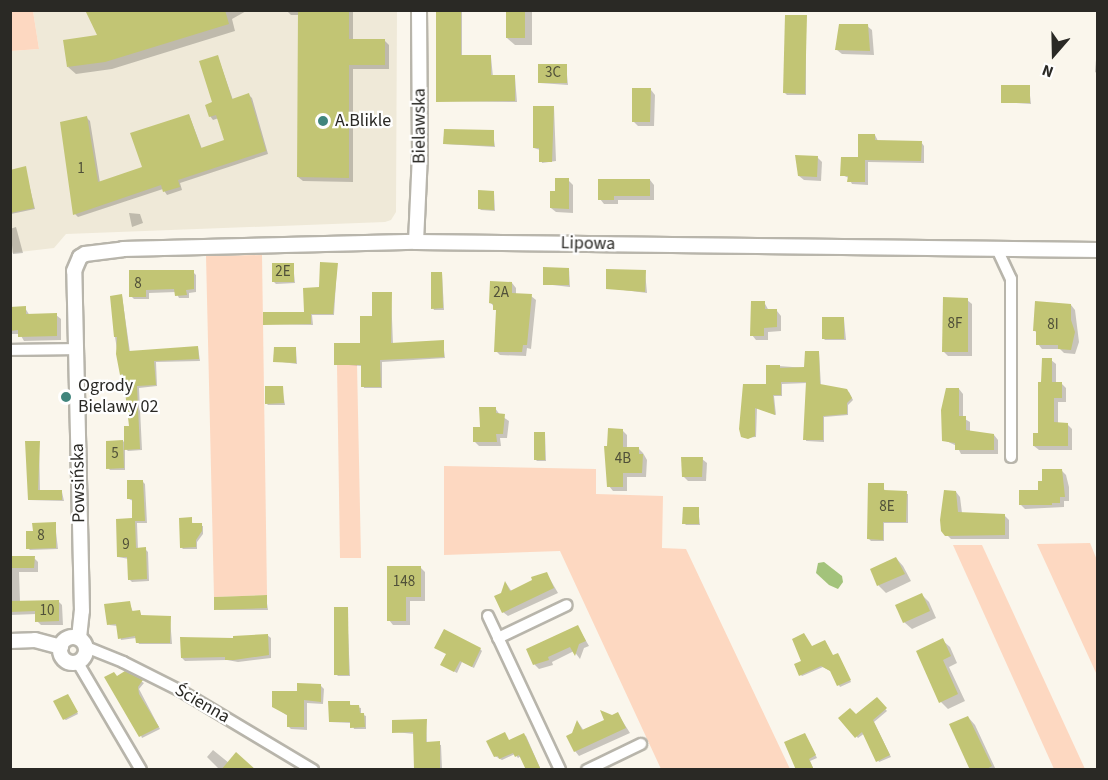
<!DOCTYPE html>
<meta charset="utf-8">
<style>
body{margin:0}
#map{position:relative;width:1108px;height:780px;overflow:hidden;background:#faf6ec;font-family:"Source Sans 3",sans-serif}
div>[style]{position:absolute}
.built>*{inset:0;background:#efe9d8}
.green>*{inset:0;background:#fdd8c1}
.water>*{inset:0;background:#a3c37b}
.shadow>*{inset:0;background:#0003}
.building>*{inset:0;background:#c2c574}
.roads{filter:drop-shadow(2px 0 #b8b5ab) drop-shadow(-2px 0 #b8b5ab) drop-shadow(0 2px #b8b5ab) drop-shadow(0 -2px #b8b5ab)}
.minor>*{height:10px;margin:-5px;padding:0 5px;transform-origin:5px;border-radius:5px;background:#fff}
.tertiary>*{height:14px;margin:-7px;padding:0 7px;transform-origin:7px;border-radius:7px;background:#fff}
.tertiary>.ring{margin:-7px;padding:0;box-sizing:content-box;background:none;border:14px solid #fff;border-radius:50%}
.dots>*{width:16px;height:16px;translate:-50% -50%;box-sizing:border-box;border:3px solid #fff;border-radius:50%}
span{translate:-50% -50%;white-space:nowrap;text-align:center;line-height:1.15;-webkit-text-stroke:4.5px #fff;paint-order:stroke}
.number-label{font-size:15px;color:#505039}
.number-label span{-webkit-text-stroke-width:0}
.poi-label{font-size:18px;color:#2a2925}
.left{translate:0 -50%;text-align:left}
.street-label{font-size:18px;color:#2a2925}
.frame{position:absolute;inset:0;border:12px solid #2a2925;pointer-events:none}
.north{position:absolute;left:1024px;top:24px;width:60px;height:60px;-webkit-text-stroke:4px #fff;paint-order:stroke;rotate:200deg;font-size:16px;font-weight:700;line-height:24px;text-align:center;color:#2a2925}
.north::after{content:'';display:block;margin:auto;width:21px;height:27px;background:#2a2925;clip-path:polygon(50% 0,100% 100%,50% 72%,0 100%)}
</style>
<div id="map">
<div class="built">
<div style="clip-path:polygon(33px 11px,397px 11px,396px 212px,391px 220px,385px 222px,66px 234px,54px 248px,11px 253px,11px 51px,39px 49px)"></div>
</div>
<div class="green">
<div style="clip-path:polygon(11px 10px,33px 11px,39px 49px,11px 51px)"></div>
<div style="clip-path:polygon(262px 255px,267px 595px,214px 597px,206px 256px)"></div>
<div style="clip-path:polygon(357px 364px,361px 558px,340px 558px,337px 365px)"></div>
<div style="clip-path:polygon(444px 466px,596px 469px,596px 494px,663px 496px,662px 548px,686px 549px,790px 769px,661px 769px,560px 551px,444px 555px)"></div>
<div style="clip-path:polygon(1090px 543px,1097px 560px,1097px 675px,1037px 544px)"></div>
<div style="clip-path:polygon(953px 545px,982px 545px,1085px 769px,1054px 769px)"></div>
</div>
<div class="water">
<div style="clip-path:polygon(824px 562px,842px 576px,843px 582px,838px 589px,829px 585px,816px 573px,818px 563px)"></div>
</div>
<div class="shadow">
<div style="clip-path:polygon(86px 10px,248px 10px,232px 19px,235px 31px,112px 69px,76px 74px,68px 67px,100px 37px)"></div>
<div style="clip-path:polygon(286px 10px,353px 10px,353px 41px,385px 41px,389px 45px,389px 69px,353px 69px,353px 182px,303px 181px,298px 177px,299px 15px,291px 15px)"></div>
<div style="clip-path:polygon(438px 10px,462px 10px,462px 56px,491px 57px,493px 77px,515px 77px,517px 102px,437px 101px)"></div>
<div style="clip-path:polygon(507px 10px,532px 10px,532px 45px,515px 45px,507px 38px)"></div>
<div style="clip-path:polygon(806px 17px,806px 95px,787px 95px,785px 93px)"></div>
<div style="clip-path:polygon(867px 26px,872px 30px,874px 55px,842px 54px,837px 50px)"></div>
<div style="clip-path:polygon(218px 57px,233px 100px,249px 95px,252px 98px,268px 154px,180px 183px,182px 190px,167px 195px,163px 189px,78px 217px,75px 214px,87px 118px,90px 121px,100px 183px,144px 168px,189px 115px,202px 149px,226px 141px,219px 118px,213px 120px,210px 116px)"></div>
<div style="clip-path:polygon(1096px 59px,1098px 59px,1098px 74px,1095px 72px)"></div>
<div style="clip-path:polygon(566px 65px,568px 85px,540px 83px)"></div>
<div style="clip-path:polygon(1029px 87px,1031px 104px,1003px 102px)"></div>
<div style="clip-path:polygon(651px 90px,655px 95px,654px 126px,638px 126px,633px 121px)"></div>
<div style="clip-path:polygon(554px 107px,556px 161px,542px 163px,540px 150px,534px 148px)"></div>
<div style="clip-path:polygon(493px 132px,495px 147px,445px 144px)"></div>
<div style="clip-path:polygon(875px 135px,878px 141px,921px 142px,924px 146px,924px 163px,868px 162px,868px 185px,852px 184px,849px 178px,842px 175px,859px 158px)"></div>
<div style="clip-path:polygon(817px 157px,822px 162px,821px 181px,804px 180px,799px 176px)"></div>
<div style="clip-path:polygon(25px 168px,35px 209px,11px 214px,10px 171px)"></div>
<div style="clip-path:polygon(568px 180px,573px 185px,573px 213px,556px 212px,551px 208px)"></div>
<div style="clip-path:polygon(650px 180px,654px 185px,654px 200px,618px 200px,618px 204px,604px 204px,600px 199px)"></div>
<div style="clip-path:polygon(494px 193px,495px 211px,481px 210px,479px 208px)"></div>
<div style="clip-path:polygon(129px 213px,140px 214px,143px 223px,132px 227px)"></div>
<div style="clip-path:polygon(16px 227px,23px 253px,13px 254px,10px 229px)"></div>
<div style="clip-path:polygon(293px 264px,295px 283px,276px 284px,274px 282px)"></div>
<div style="clip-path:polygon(337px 265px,334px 315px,312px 315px,313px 325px,264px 324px,305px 313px)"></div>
<div style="clip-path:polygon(569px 269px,570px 287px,544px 284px)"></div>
<div style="clip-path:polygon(645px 271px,647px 293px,608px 288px)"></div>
<div style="clip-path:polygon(130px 272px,193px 272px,196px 275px,196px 292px,189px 293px,189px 298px,179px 298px,176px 292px,149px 293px,149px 299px,134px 299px,131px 296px)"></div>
<div style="clip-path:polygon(442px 273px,444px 310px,434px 310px,433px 308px)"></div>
<div style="clip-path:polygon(512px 283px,516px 288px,516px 295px,531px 296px,536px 300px,531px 349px,527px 348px,526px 356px,500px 355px,496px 351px,498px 312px,491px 303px)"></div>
<div style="clip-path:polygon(391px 293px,393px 344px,443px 342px,445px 358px,382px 362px,382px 388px,364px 388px,362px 366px,335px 364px,362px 344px,374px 317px)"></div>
<div style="clip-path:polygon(122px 296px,130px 352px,198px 347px,200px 361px,156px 362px,157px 386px,139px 388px,142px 450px,128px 451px,125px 448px,125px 470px,110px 470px,108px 468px,123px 441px,126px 444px,131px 428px,125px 376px,121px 374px,115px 337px)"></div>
<div style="clip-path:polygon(967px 300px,972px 304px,972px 356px,948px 356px,943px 351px)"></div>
<div style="clip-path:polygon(764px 302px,769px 311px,777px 311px,781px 316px,781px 331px,768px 332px,768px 340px,756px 340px,752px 335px)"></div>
<div style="clip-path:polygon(1071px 305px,1075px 310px,1079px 342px,1075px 354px,1064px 353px,1060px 349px,1042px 349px,1038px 344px,1037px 333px,1035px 331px)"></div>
<div style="clip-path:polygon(10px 308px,25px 308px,30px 316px,56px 315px,61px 319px,61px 340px,24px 341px,20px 334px,10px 334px)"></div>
<div style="clip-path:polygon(844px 319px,846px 340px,825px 340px,823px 338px)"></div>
<div style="clip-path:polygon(296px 349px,297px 364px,275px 361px)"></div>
<div style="clip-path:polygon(819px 353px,821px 386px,849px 392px,853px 400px,848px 405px,848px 415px,824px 417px,824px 442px,806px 441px,807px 383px,782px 384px,782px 396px,774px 396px,776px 415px,757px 408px,756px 437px,744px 438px,740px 429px,779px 366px,806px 368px)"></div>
<div style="clip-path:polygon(1051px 360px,1056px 364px,1056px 383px,1061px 383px,1066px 388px,1066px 402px,1058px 402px,1058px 424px,1067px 424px,1072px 429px,1072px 450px,1039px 450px,1034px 446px,1039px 434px,1043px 383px)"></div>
<div style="clip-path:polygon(282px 387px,285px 405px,268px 405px,266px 403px)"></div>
<div style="clip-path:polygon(959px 389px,963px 394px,963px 418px,970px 422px,970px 432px,994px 435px,998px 440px,998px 454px,961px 454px,957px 446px,944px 440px)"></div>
<div style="clip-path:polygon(495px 408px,500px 415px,509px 421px,507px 438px,500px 438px,501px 446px,479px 446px,475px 442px)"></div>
<div style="clip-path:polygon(622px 430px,627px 435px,627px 448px,638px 448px,643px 453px,647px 460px,646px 477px,627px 477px,627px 491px,613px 491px,609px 486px)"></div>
<div style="clip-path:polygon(545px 434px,546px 461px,537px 461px,535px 459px)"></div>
<div style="clip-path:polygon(39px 442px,40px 491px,62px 492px,64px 501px,29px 500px)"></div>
<div style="clip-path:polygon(702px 459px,707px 463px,706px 481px,688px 481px,683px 476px)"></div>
<div style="clip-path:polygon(1062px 471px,1066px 475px,1069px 487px,1069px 501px,1064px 501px,1064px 507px,1025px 509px,1021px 505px,1040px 492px,1044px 482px)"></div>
<div style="clip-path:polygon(142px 481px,145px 484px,147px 523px,137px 523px,138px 550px,145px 549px,148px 552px,149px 581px,132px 582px,129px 579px,129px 559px,118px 557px,134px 520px,133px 501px,129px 499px)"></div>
<div style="clip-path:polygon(883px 485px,885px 492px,908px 494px,908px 523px,884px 523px,884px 541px,871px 541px,869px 539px)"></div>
<div style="clip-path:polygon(956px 492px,960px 497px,962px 513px,1004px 515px,1009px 520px,1009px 539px,951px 539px,943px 531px)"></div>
<div style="clip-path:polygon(698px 508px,700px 525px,686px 525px,684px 523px)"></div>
<div style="clip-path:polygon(191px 519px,193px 525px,203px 526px,203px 534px,197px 542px,197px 549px,183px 549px,181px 547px)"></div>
<div style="clip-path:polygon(55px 523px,58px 549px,30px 550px,28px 548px)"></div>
<div style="clip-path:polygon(10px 558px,34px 558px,38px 562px,38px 572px,19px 572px,20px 602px,58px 601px,62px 605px,63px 625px,41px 625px,37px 621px,37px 614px,10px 615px)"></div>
<div style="clip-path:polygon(896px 558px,903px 566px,911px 581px,886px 593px,879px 586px,872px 570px)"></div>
<div style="clip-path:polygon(420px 567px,425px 572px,425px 601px,410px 601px,410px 625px,393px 625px,389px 620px)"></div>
<div style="clip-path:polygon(547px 574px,558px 593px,508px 616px,503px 612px,502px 595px,506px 583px,512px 592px)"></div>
<div style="clip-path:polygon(922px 595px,929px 602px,936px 618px,912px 629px,904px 622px)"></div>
<div style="clip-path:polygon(266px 597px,268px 610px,216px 610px)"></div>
<div style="clip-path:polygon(129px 602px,133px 612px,140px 612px,142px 617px,170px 618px,172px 644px,139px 644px,136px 638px,121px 640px,118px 626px,109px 625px)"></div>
<div style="clip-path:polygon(347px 609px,350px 676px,338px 676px,336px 674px)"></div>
<div style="clip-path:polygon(578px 627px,589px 646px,584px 648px,580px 659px,574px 651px,552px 662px,553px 665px,539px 669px,535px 665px,528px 650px)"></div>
<div style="clip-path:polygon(267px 635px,271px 638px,271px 658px,238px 662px,227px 660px,185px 661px,182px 658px,235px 640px)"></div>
<div style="clip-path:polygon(942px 640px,950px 647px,957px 663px,949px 667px,965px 701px,948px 709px,941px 702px)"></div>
<div style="clip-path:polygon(825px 641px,833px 657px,839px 656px,851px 682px,840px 687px,832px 672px,823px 667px,802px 676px,801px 675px,803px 662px,812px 647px)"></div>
<div style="clip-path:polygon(480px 649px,482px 651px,474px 668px,462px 662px,457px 673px,444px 666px)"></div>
<div style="clip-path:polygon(125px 673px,144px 683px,139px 689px,160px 729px,142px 738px,117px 678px)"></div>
<div style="clip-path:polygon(320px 685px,324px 689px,323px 704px,307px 703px,307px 730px,291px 729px,288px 726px,288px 716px,273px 706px,298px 692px)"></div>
<div style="clip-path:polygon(70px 698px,78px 714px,66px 720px,64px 719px)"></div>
<div style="clip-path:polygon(877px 699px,887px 711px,874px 722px,891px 757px,879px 762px,865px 733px,858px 738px,840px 718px,856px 716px)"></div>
<div style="clip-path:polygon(349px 702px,351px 706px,361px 708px,361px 714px,366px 716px,366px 729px,354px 729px,352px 723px,330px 722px)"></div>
<div style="clip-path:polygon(618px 714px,630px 733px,579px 756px,575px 751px,574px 734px,578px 722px,584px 731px)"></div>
<div style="clip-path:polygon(968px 717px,975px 725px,996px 770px,972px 770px)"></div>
<div style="clip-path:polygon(426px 721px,427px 743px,441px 745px,442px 769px,447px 770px,417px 770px,415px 734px,394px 732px)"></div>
<div style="clip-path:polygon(805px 734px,817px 758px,810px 761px,814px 770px,798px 770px)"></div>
<div style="clip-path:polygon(524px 735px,526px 736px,541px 770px,527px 770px,521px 756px,518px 758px,515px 754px,502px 760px,495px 756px,509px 741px)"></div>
<div style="clip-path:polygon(213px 750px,229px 763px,255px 770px,220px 770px,207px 757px)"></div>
</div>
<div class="building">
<div style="clip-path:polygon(85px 10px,225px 10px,229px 24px,105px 62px,67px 67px,63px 40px,97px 35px)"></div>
<div style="clip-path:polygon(298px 10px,349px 10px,349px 39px,385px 39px,385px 65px,349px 65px,349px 178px,297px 177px)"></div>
<div style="clip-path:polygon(436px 10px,461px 10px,461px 55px,491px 55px,491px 75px,515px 75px,515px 101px,436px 102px)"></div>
<div style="clip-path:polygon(506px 10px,525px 10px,525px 38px,506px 38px)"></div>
<div style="clip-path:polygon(785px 15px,807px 15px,805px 94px,783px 93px)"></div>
<div style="clip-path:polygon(839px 24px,868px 24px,870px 51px,835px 50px)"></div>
<div style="clip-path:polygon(218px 55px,232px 99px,249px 93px,266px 151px,178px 180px,180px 187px,163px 192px,161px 185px,73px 215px,60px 122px,87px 116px,98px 182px,142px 167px,130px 133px,189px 114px,201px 148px,224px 140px,216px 115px,209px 117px,205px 105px,212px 102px,199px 61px)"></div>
<div style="clip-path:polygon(538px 64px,567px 64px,567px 83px,538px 83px)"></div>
<div style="clip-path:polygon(1001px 85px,1030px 85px,1030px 103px,1001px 103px)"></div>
<div style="clip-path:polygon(632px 88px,651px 88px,650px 122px,632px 122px)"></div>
<div style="clip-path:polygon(533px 106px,554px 106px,552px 162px,539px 162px,539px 148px,533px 148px)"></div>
<div style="clip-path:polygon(444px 129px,494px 130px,494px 146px,443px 144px)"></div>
<div style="clip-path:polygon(858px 134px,875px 134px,875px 140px,922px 141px,921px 161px,865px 160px,865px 182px,847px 182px,848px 176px,840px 176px,841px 157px,858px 157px)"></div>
<div style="clip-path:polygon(795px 155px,818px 156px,817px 177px,798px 176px)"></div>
<div style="clip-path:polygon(26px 166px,34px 208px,10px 213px,10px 170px)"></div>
<div style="clip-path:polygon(555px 178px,569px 178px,569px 209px,550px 208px,550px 191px,555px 191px)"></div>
<div style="clip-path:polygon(598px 179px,650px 179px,650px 196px,614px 196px,614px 200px,598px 200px)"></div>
<div style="clip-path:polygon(478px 190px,494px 191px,494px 210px,478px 209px)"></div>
<div style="clip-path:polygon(320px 262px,338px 263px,333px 314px,311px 314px,311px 324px,263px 325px,263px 312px,304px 312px,303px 288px,319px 287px)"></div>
<div style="clip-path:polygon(272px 263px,294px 263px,294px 282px,272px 282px)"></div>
<div style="clip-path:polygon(543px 267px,569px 268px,569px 285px,543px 285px)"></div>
<div style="clip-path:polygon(606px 269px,646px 270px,645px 292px,606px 289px)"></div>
<div style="clip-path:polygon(129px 270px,194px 270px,194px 289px,186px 290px,187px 295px,175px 296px,174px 289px,146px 290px,146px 297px,129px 297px)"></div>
<div style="clip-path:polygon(431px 272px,442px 272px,443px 308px,431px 309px)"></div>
<div style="clip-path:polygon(490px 281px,512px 282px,512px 293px,532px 294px,527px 345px,523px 345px,522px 352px,494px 352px,496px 310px,493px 310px,493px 304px,489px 303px)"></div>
<div style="clip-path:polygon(372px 292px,392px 292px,391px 343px,444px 340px,444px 357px,380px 360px,381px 387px,361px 387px,361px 365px,334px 365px,334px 343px,360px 343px,360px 316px,372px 316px)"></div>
<div style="clip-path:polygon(122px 294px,129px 351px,198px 346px,199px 359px,154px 361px,156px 385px,137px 386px,140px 449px,124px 450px,124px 426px,129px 426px,123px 374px,120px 375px,116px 354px,117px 337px,114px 337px,110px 296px)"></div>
<div style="clip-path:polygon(943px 297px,968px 298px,968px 352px,942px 352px)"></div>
<div style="clip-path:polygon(751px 301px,765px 301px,765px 309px,777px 309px,777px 327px,764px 328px,764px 336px,750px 336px)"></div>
<div style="clip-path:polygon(1035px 301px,1071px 304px,1071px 320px,1075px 332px,1071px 350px,1058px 349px,1058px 345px,1036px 345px,1036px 331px,1033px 331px)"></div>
<div style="clip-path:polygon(26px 306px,26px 314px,57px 313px,57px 336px,18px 337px,18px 330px,10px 331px,10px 307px)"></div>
<div style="clip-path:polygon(822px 317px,844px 317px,844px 339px,822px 339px)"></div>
<div style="clip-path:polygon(274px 347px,296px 347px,296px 363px,273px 362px)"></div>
<div style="clip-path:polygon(805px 351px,819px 351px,820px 384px,847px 389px,852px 398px,847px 403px,847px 414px,823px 416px,823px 440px,803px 440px,806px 382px,781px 382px,781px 395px,773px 395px,775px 415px,755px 408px,755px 436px,748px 439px,741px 437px,739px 429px,743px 384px,766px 384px,766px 365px,780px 365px,780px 368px,804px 367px)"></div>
<div style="clip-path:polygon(1042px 358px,1052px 358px,1052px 382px,1062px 382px,1062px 398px,1054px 398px,1054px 422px,1068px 423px,1068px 446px,1033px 446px,1033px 433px,1038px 433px,1038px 382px,1041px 382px)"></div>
<div style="clip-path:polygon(265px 386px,283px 386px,284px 403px,265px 404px)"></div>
<div style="clip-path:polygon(946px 388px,959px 388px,959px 416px,966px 416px,966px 430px,994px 434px,994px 450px,955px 450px,955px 443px,942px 441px,941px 410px)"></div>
<div style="clip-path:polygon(479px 407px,496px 407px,496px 413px,505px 414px,503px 434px,496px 434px,497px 442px,473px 442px,473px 427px,480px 427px)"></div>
<div style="clip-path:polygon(608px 428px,623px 429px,623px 447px,639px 447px,639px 454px,643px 454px,642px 473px,623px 473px,623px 487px,607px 487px,604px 446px,607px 446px)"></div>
<div style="clip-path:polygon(534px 432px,545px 432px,545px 460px,534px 460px)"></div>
<div style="clip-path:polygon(123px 440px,124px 468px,106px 469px,106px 441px)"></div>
<div style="clip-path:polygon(25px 441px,40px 441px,38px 490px,62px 490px,62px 500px,28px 500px)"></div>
<div style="clip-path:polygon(681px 457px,703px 457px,702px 477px,682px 477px)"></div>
<div style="clip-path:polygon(1042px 469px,1062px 469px,1065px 497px,1060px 497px,1060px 503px,1052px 503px,1052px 505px,1019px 505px,1019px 490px,1038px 490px,1038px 481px,1042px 481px)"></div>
<div style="clip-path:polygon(127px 480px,143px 480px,145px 521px,135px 521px,136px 548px,146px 547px,147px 579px,128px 580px,127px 557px,117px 557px,116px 519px,132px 518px,132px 499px,127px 499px)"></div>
<div style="clip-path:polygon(868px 483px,884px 483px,884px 490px,907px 491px,906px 522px,883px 522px,883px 540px,867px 539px)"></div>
<div style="clip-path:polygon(944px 490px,956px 491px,958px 512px,1005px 514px,1005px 535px,945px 536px,941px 531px,940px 520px)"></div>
<div style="clip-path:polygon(683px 507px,699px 507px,699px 524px,682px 524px)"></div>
<div style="clip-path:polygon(192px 517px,192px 523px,202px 523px,202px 531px,196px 540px,196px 547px,180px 548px,179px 518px)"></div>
<div style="clip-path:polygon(56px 522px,56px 548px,26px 549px,26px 531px,33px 531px,32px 523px)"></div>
<div style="clip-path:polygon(10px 556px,35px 556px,34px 568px,10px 568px)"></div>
<div style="clip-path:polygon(896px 557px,905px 574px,877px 586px,870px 569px)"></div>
<div style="clip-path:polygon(387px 566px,421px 566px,421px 597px,406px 597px,406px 621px,387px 621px)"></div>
<div style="clip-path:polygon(547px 572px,554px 588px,502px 613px,494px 596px,501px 593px,505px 581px,510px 591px,532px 580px,531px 577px)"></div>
<div style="clip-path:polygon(922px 593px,930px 611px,903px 623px,895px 605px)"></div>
<div style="clip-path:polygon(267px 595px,267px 608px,214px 610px,214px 597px)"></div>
<div style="clip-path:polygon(59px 600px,59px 621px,35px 622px,35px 611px,10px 612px,10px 601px)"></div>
<div style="clip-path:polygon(130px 601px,132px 611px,140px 610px,141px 615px,171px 616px,170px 643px,136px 643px,135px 636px,118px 639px,116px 624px,107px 625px,104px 604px)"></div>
<div style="clip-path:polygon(334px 607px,348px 607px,349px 675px,334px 675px)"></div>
<div style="clip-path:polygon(578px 625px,586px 641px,579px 644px,575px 656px,570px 647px,548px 657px,549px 660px,533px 665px,526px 649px)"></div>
<div style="clip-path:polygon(444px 629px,481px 648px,472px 667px,460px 661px,454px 672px,440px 665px,446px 654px,434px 648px)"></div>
<div style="clip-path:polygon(804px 633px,812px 646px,825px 640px,833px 655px,838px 653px,851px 680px,837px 686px,830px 671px,821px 666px,799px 676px,794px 664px,801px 661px,792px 639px)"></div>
<div style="clip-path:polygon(268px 634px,269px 655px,234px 660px,225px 660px,225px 657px,181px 658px,180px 637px,233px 638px,233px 636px)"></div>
<div style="clip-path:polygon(943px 638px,951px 656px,943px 660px,958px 694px,939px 703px,916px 651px)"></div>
<div style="clip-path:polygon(125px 671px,143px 680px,138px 687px,139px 694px,159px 727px,139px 737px,104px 677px,114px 672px,117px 676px)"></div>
<div style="clip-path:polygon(297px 683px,321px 684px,321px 702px,304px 700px,304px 727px,287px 727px,287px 715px,272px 707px,272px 691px,297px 691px)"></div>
<div style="clip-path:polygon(68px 694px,78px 712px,63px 720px,53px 701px)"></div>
<div style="clip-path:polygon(877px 697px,887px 708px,873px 720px,890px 755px,876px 762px,862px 732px,855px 738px,838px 718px,850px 708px,856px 714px)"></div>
<div style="clip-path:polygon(328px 701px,350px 701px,350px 705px,359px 705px,360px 713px,364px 713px,365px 727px,350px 728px,350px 722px,329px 722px)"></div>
<div style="clip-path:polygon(600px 710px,612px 715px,618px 712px,626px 728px,574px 752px,566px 736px,572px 733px,577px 720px,582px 730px,604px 720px)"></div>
<div style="clip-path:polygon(968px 716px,992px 766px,985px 770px,970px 770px,949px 724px)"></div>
<div style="clip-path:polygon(427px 719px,426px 742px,440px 741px,440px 770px,414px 769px,413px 732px,392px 733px,392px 720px)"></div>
<div style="clip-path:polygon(505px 732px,509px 740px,524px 733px,541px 770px,526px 770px,519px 755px,515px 757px,513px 753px,499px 759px,498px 756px,494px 757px,486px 741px)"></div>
<div style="clip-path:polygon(805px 733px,816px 755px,809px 759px,814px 770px,796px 770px,784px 742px)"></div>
<div style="clip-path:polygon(236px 752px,256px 770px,221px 770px)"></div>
</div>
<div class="roads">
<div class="minor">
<div style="left:997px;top:249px;width:33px;rotate:65deg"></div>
<div style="left:1011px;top:279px;width:178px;rotate:90deg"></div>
<div style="left:10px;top:350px;width:66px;rotate:-0.9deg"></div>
<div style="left:488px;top:616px;width:170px;rotate:64.9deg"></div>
<div style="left:498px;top:638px;width:76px;rotate:-25.6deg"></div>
<div style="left:86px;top:647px;width:40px;rotate:22deg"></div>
<div style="left:123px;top:662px;width:65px;rotate:26.6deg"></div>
<div style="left:181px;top:691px;width:154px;rotate:30.9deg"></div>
<div style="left:78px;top:663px;width:124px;rotate:59.5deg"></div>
<div style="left:587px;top:770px;width:60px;rotate:-25.7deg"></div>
</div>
<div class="tertiary">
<div style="left:416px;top:242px;width:89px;rotate:-87.4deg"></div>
<div style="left:420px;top:153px;width:143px;rotate:-90.4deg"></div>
<div class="ring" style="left:60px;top:637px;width:12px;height:12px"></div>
<div style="left:79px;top:638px;width:27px;rotate:-84deg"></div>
<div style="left:82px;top:611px;width:340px;rotate:-91.3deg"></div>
<div style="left:74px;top:271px;width:15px;rotate:-67deg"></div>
<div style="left:80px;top:257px;width:6px;rotate:-31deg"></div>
<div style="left:85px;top:254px;width:38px;rotate:-7deg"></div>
<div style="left:123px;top:249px;width:293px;rotate:-1.4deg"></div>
<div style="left:416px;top:242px;width:682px;rotate:0.67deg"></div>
<div style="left:10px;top:641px;width:25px;rotate:-2deg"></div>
<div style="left:35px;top:640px;width:27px;rotate:15deg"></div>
</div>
</div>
<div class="dots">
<div style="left:323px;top:121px;background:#40857c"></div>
<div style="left:66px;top:397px;background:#40857c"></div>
</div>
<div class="number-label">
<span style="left:553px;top:73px">3C</span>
<span style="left:81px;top:169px">1</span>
<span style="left:283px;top:272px">2E</span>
<span style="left:138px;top:284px">8</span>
<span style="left:501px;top:293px">2A</span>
<span style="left:955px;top:324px">8F</span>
<span style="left:1053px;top:325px">8I</span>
<span style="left:115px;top:454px">5</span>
<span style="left:623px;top:459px">4B</span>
<span style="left:887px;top:507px">8E</span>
<span style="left:41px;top:536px">8</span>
<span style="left:126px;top:545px">9</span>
<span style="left:404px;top:582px">148</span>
<span style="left:47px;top:611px">10</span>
</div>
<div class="poi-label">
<span class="left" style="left:335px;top:121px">A.Blikle</span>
<span class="left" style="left:78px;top:397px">Ogrody<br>Bielawy 02</span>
</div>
<div class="street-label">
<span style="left:420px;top:126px;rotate:-90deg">Bielawska</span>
<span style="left:588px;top:244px;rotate:1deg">Lipowa</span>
<span style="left:79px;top:483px;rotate:-91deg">Powsińska</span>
<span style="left:202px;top:704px;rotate:30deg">Ścienna</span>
</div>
<div class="frame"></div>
<div class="north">N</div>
</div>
